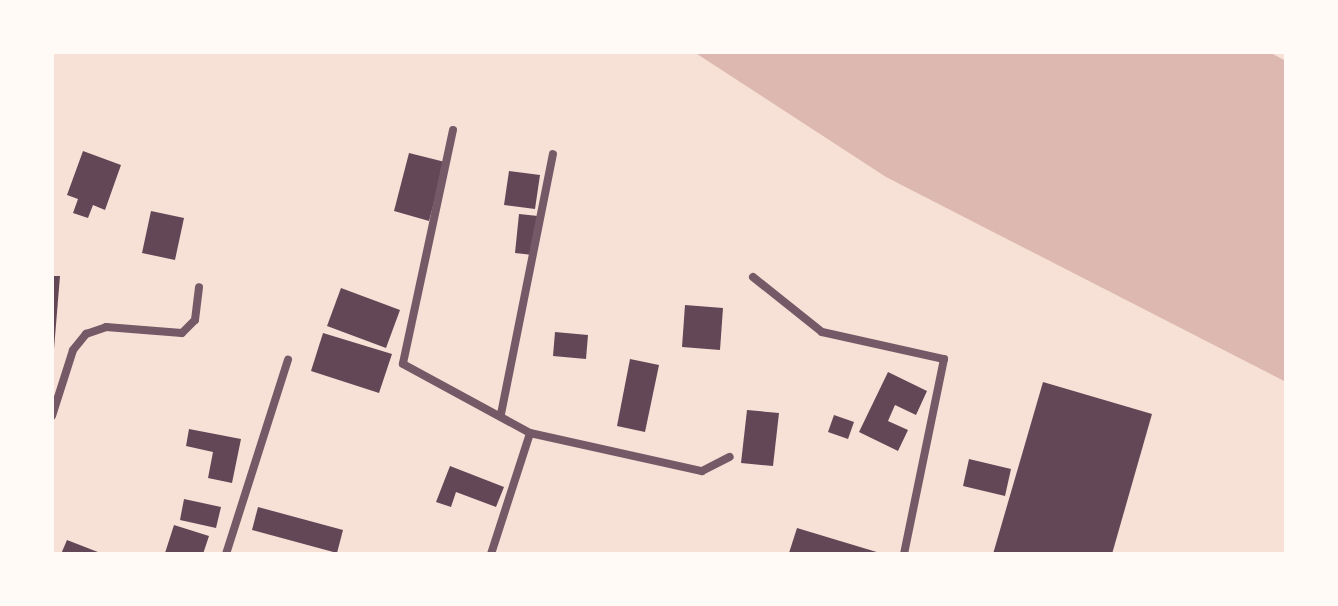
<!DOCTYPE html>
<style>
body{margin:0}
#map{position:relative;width:1338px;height:606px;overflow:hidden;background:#f7e1d7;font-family:Barlow,sans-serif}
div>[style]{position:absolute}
.water>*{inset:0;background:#dcb8b0}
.building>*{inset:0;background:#644757}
.minor>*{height:8px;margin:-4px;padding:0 4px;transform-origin:4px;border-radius:4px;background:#755966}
span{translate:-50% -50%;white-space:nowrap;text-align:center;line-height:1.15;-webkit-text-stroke:6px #fffaf5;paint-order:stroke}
.frame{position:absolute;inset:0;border:54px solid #fffaf5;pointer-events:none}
</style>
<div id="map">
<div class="water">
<div style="clip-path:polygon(694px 52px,1269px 52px,1286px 61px,1286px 382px,886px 177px)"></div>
</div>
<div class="building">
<div style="clip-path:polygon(83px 151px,121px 165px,105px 210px,93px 205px,88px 218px,73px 213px,78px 199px,67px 195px)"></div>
<div style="clip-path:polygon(409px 153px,445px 162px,429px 221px,394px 211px)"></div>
<div style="clip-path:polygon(509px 171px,540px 175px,535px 209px,504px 205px)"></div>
<div style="clip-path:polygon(151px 211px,184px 218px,175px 260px,142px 253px)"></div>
<div style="clip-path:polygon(519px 214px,538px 216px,533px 255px,515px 253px)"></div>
<div style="clip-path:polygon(52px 276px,60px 276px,54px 349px,52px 349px)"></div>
<div style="clip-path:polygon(341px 288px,400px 310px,386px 348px,327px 326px)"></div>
<div style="clip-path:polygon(685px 305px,723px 308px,720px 350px,682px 347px)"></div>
<div style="clip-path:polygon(555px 332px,588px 335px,586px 359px,553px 356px)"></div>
<div style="clip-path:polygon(323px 333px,392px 354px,379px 393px,311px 371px)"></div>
<div style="clip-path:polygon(630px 359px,659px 365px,645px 432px,617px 426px)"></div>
<div style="clip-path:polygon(888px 372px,927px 391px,916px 415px,895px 405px,888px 421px,908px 430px,898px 451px,859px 432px)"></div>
<div style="clip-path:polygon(1043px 382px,1152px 414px,1112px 554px,993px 554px)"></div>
<div style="clip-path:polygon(747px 410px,779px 413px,773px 466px,741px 463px)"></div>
<div style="clip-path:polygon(834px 415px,854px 422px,848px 439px,828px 432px)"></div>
<div style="clip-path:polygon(189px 429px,241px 439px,232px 483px,208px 478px,213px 452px,186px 446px)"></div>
<div style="clip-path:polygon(969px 459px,1011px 469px,1005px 496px,963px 486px)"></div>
<div style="clip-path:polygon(450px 466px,504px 487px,496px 507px,456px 492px,451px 507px,436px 502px)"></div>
<div style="clip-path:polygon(184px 499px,221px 507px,216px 528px,180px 520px)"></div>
<div style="clip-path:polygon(258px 507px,343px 530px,337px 553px,252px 530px)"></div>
<div style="clip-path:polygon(174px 525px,209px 536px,203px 554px,165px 553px)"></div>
<div style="clip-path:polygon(797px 528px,880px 553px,880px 554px,789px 553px)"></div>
<div style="clip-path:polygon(67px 540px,103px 554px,61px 554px)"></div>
</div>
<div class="minor">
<div style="left:453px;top:130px;width:239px;rotate:102.1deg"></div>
<div style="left:403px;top:364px;width:145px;rotate:28.5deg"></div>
<div style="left:530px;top:433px;width:176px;rotate:12.5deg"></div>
<div style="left:702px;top:471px;width:31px;rotate:-27deg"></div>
<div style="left:753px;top:277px;width:88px;rotate:38.6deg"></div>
<div style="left:822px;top:332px;width:125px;rotate:12.5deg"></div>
<div style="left:944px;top:359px;width:199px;rotate:101.6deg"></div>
<div style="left:501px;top:414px;width:265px;rotate:-78.7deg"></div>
<div style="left:52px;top:416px;width:69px;rotate:-72.3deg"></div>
<div style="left:73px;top:350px;width:21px;rotate:-51deg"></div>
<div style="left:86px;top:334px;width:21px;rotate:-19deg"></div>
<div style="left:106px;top:327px;width:76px;rotate:4.5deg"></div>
<div style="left:182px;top:333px;width:18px;rotate:-45deg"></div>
<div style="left:195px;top:320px;width:33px;rotate:-83deg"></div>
<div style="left:226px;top:554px;width:204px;rotate:-72.3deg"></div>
<div style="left:491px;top:554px;width:127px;rotate:-72.1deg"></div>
</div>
<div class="frame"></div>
</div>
